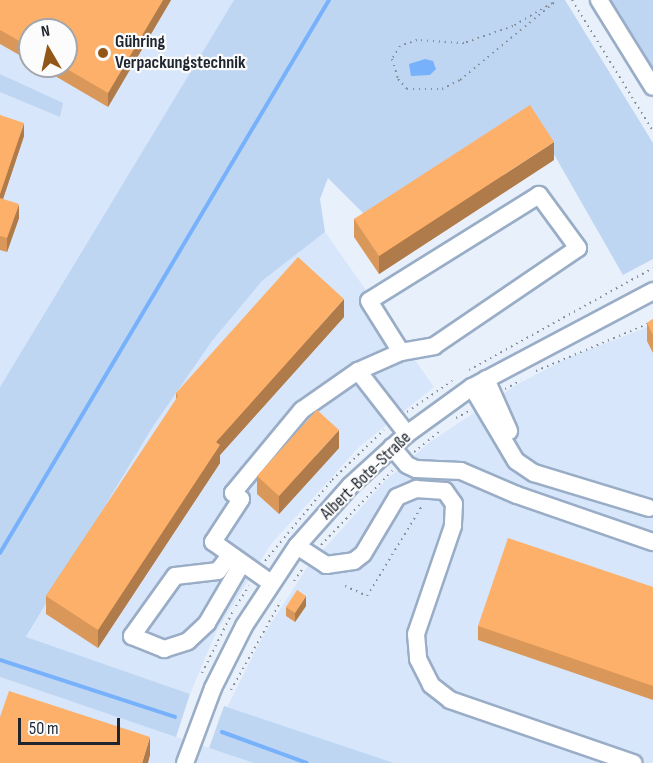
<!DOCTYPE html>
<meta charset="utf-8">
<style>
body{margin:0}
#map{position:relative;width:653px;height:763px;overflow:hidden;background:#e8f0fb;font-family:"Sofia Sans Condensed",sans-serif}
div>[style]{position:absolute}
.built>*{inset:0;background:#d7e6fa}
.green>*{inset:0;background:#bfd6f3}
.water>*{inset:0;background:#77b1fc}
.stream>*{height:4px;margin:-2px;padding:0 2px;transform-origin:2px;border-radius:2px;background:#77b1fc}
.path>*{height:2px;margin-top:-1px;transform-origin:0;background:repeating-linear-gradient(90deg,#858d97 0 1.5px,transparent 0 6px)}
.roads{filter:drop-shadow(2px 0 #9aadc7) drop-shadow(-2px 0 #9aadc7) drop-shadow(0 2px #9aadc7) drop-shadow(0 -2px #9aadc7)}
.minor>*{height:16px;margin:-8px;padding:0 8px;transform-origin:8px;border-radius:8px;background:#fff}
.wall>*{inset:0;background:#d9975a}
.shaded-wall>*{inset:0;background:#b07b4a}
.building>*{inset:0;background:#fcb069}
.dots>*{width:16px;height:16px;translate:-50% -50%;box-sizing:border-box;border:3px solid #fcfcfc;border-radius:50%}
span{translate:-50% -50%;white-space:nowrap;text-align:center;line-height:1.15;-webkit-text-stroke:4.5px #fcfcfc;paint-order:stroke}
.poi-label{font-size:18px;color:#1e252f;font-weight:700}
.left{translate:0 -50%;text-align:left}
.street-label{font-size:18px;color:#1e252f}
.north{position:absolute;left:18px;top:18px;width:60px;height:60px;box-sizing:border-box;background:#fcfcfc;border:2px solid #a3a6aa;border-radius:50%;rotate:351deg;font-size:16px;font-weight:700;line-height:24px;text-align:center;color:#1e252f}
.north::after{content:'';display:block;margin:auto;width:21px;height:27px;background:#925716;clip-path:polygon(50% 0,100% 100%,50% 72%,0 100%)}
.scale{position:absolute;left:18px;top:718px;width:102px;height:27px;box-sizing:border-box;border:3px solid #1e252f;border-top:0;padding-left:8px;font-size:18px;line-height:21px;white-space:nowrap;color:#1e252f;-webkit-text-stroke:4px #fcfcfc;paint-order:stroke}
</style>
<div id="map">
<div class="built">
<div style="clip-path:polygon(evenodd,0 0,234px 0,0 387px,0 0,30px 30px,66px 30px,66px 66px,30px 66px,30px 30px)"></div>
<div style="clip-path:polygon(325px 232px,434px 387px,359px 447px,271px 544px,217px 630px,190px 694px,26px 638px,152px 428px,212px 341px,262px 281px)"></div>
<div style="clip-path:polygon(653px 325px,653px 763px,394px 763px,227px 707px,263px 636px,306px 569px,384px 482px,430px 442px,516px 385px,570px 357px)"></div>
<div style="clip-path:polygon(0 677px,254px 763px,0 763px)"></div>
</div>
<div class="green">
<div style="clip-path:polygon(234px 0,565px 0,653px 143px,653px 259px,623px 275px,532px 116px,369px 219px,328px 178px,320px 199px,325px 232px,262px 281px,212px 341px,152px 428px,26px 637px,190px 694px,176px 737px,0 677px,0 387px)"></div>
<div style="clip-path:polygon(609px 0,653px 0,653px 69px,637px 41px)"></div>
<div style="clip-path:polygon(0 74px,63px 103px,60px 117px,0 92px)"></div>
<div style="clip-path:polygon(224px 706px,227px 707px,394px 763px,254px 763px,209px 748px)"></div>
</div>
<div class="water">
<div style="clip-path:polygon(425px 59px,433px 61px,436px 69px,430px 75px,411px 76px,409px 64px)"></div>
</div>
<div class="stream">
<div style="left:0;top:553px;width:643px;rotate:-59.25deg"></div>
<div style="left:0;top:660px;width:184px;rotate:18deg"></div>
<div style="left:222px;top:732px;width:90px;rotate:20deg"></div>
</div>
<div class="path">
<div style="left:572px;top:0;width:154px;rotate:58.3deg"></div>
<div style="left:552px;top:3px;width:45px;rotate:149.5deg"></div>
<div style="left:513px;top:26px;width:52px;rotate:160.9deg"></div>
<div style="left:464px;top:43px;width:47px;rotate:-176.3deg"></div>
<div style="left:417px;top:40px;width:18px;rotate:161deg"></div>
<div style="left:400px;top:46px;width:15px;rotate:122deg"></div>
<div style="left:392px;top:59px;width:21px;rotate:73deg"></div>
<div style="left:398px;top:79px;width:13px;rotate:48deg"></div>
<div style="left:407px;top:89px;width:35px"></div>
<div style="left:442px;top:89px;width:20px;rotate:-27deg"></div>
<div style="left:460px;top:80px;width:126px;rotate:-39.5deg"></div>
<div style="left:469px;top:370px;width:210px;rotate:-29deg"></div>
<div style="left:536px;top:371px;width:121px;rotate:-22.9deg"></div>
<div style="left:505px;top:389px;width:18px;rotate:-29deg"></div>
<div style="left:407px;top:412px;width:55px;rotate:-34.6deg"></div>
<div style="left:456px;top:418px;width:15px;rotate:-28deg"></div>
<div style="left:414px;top:452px;width:33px;rotate:-39deg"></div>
<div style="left:321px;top:545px;width:103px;rotate:-46.2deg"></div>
<div style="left:265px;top:561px;width:105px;rotate:-50.4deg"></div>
<div style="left:332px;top:480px;width:72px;rotate:-43.9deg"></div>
<div style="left:294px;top:581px;width:16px;rotate:-55deg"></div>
<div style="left:345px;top:586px;width:24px;rotate:24deg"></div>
<div style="left:367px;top:596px;width:105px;rotate:-58.6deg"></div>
<div style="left:236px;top:606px;width:24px;rotate:-57deg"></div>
<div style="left:202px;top:673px;width:69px;rotate:-63.4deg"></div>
<div style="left:231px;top:690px;width:102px;rotate:-60.7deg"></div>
</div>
<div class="roads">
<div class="minor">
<div style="left:599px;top:0;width:102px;rotate:58.2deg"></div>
<div style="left:358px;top:371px;width:47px;rotate:-23.8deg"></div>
<div style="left:401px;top:352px;width:34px;rotate:-10deg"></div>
<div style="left:434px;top:346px;width:174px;rotate:-34.2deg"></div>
<div style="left:578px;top:248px;width:66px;rotate:-126.3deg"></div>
<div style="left:539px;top:195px;width:200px;rotate:148.1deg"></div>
<div style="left:369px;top:301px;width:60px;rotate:57.9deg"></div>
<div style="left:486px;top:379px;width:57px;rotate:66.1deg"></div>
<div style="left:472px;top:387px;width:86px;rotate:59.3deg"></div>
<div style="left:516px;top:461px;width:22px;rotate:34deg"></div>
<div style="left:534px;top:473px;width:120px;rotate:16.9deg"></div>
<div style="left:392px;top:447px;width:23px;rotate:50deg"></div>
<div style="left:407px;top:465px;width:10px;rotate:24deg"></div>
<div style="left:416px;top:469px;width:45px;rotate:2.5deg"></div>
<div style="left:461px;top:471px;width:61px;rotate:23.2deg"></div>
<div style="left:517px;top:495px;width:144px;rotate:19.1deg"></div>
<div style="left:297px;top:546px;width:35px;rotate:33deg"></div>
<div style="left:326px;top:565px;width:28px;rotate:-8deg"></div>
<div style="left:354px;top:561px;width:11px;rotate:-38deg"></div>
<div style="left:363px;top:554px;width:66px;rotate:-59.2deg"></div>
<div style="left:397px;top:497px;width:21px;rotate:-23deg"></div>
<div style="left:416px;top:489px;width:29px;rotate:4deg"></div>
<div style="left:445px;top:491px;width:16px;rotate:55deg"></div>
<div style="left:454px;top:504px;width:22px;rotate:93deg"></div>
<div style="left:453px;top:526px;width:114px;rotate:108.9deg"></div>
<div style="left:416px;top:634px;width:25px;rotate:85deg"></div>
<div style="left:418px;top:659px;width:29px;rotate:63deg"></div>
<div style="left:431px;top:685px;width:24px;rotate:38deg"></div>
<div style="left:450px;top:700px;width:194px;rotate:19deg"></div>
<div style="left:230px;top:555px;width:20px;rotate:127deg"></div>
<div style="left:218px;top:571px;width:43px;rotate:173.4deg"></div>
<div style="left:175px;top:576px;width:74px;rotate:125.6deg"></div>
<div style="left:132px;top:636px;width:35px;rotate:22deg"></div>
<div style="left:164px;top:649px;width:25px;rotate:-18deg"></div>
<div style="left:188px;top:641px;width:26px;rotate:-43deg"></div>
<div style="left:207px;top:623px;width:69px;rotate:-59.7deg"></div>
<div style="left:271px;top:583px;width:71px;rotate:-144.7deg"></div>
<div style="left:213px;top:542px;width:51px;rotate:-56.9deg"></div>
<div style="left:241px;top:499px;width:10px;rotate:-143deg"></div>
<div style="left:233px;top:493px;width:108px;rotate:-50.3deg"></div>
<div style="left:302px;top:410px;width:68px;rotate:-34.9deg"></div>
<div style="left:358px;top:371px;width:80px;rotate:52.1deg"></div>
<div style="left:185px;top:763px;width:80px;rotate:-69.5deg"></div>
<div style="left:213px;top:688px;width:69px;rotate:-63.4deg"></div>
<div style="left:244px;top:626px;width:96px;rotate:-56.5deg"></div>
<div style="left:297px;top:546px;width:80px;rotate:-48.5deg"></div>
<div style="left:350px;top:486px;width:77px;rotate:-42.4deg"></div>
<div style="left:407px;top:434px;width:80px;rotate:-35.9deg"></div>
<div style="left:472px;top:387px;width:205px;rotate:-27.9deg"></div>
</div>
</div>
<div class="wall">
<div style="clip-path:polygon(0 0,171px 0,108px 107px,38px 66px,66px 66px,30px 30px,30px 61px,0 44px)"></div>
<div style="clip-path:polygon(0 115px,24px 136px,3px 199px,19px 218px,7px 252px,0 250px)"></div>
<div style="clip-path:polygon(554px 160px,379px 274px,354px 237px,354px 219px)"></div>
<div style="clip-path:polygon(344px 317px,220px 455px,220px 463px,98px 648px,46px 614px,46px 596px,176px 400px,176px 393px)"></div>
<div style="clip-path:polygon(653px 319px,653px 353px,647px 341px,647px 323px)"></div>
<div style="clip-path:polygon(339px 448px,279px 514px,257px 494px,257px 476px)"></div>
<div style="clip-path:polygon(653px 587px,653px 700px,478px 640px,478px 626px)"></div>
<div style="clip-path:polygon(306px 606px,295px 622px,286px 616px,286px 607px)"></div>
</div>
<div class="shaded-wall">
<div style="clip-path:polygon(163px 0,171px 0,108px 107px,108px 93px)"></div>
<div style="clip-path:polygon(24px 123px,24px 136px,0 208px,0 194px)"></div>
<div style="clip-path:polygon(554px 142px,554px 160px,379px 274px,379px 256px)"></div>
<div style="clip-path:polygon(19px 204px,19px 218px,7px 252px,7px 238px)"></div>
<div style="clip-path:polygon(344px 299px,344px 317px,220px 455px,220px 463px,98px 648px,98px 630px,216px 442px)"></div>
<div style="clip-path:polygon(339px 430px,339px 448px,279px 514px,279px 496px)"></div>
<div style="clip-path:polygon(306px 596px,306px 606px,295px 622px,295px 613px)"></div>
<div style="clip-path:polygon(150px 737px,150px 755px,148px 763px,142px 763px)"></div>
</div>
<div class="building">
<div style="clip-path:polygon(0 0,163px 0,108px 93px,62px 66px,66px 66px,66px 30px,30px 30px,30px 47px,0 30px)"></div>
<div style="clip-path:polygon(530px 105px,554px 142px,379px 256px,354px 219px)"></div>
<div style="clip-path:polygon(0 115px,24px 123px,0 194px)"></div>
<div style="clip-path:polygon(0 198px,19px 204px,7px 238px,0 236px)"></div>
<div style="clip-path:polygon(298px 257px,344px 299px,216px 442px,220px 445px,98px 630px,46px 596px,178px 396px,176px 393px)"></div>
<div style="clip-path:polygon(653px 319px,653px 335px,647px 323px)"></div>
<div style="clip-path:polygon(317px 410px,339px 430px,279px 496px,257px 476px)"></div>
<div style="clip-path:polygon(508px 538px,653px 587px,653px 686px,478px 626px)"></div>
<div style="clip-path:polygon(297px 590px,306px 596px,295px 613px,286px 607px)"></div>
<div style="clip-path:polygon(9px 691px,150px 737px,142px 763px,0 763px,0 717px)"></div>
</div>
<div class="dots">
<div style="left:103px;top:53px;background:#925716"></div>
</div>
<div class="poi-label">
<span class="left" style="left:115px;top:53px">Gühring<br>Verpackungstechnik</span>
</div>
<div class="street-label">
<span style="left:366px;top:476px;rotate:-44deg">Albert-Bote-Straße</span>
</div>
<div class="north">N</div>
<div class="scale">50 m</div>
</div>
